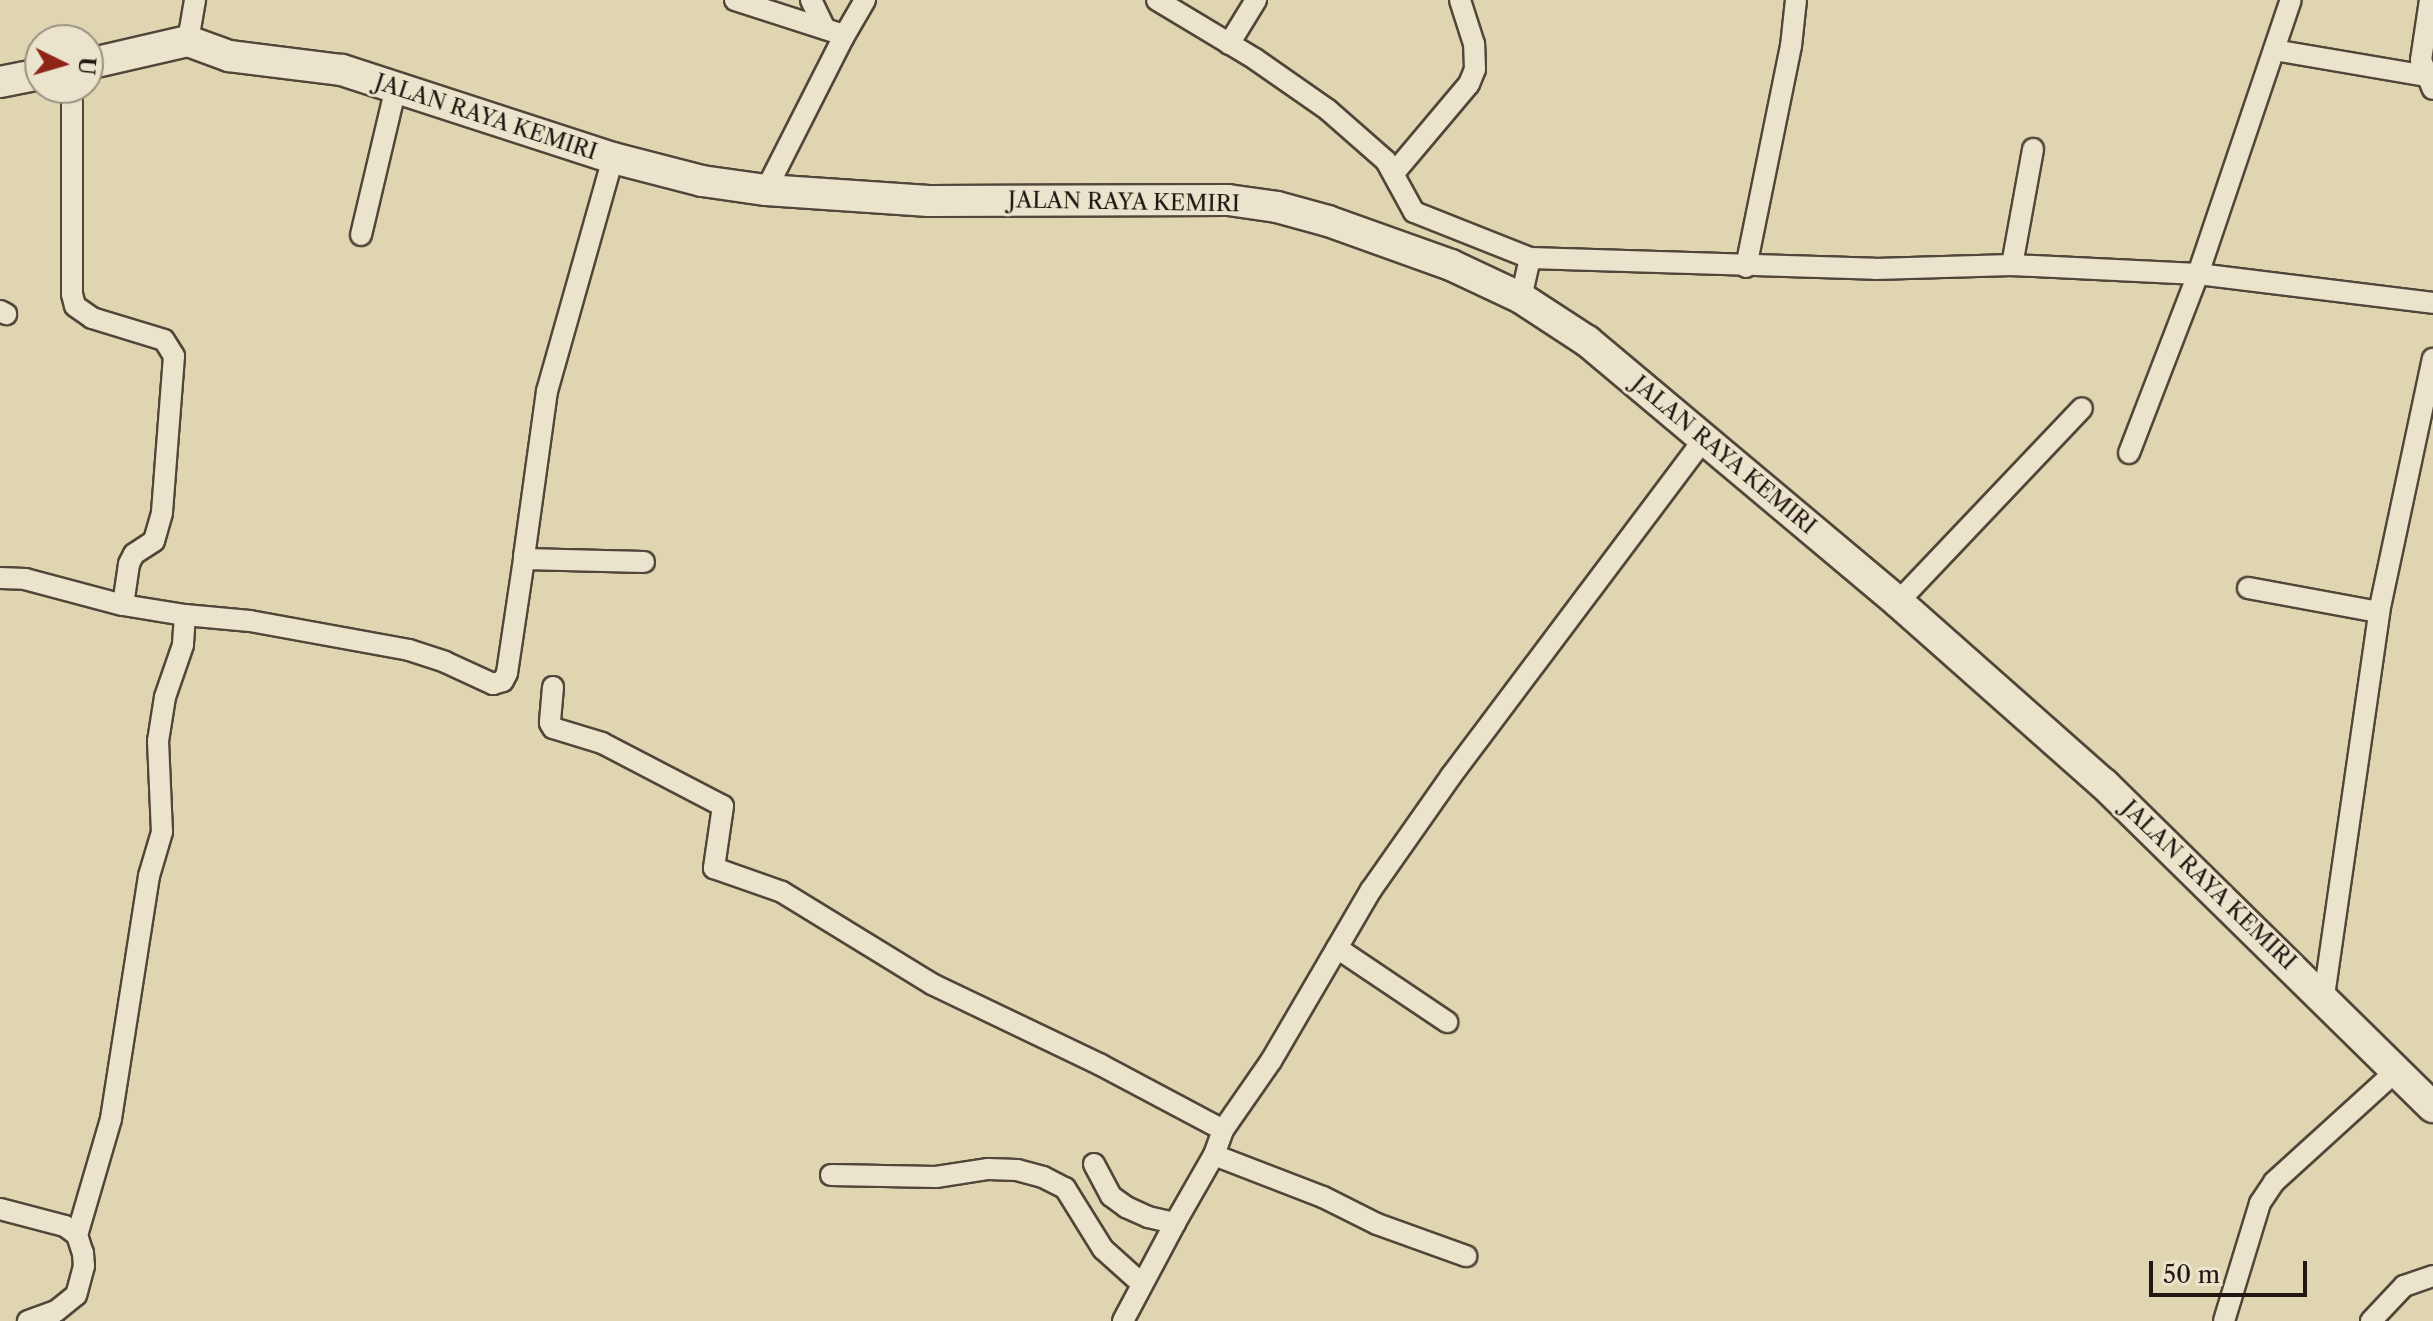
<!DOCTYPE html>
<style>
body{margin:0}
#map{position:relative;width:2433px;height:1321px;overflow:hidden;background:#e0d5b1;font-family:"Libre Caslon Text",serif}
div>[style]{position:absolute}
.roads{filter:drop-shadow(2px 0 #514639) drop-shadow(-2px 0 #514639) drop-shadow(0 2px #514639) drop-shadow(0 -2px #514639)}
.street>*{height:20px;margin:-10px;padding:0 10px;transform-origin:10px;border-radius:10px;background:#ebe4cc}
.secondary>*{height:30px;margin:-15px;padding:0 15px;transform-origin:15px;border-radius:15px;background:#ebe4cc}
span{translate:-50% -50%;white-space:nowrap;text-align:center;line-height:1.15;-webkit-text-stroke:6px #ebe4cc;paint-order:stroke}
.street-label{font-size:22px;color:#211611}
.north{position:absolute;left:24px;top:24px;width:80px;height:80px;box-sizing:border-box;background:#ebe4cc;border:2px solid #9a9281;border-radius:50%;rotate:95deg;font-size:22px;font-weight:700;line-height:32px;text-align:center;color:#211611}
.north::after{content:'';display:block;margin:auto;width:28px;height:36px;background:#8f2418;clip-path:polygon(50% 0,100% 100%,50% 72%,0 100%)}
.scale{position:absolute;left:2149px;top:1261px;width:158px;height:36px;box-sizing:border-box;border:4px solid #211611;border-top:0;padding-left:10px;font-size:24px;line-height:28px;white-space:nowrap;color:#211611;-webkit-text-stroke:6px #ebe4cc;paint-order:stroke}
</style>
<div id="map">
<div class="roads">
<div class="street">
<div style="left:735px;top:0;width:110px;rotate:17.9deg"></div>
<div style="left:840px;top:34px;width:5px;rotate:53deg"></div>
<div style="left:843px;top:38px;width:170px;rotate:116.9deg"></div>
<div style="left:811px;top:0;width:32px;rotate:64deg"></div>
<div style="left:1157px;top:0;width:114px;rotate:31deg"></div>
<div style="left:1255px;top:59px;width:89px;rotate:34.9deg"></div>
<div style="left:1328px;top:110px;width:77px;rotate:41.3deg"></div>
<div style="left:1386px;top:161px;width:58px;rotate:61.2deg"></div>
<div style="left:1414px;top:212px;width:125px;rotate:21.6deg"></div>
<div style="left:1530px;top:258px;width:345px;rotate:1.8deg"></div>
<div style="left:1875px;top:269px;width:137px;rotate:-1.7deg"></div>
<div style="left:2012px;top:265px;width:186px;rotate:2.8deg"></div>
<div style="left:2198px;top:274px;width:237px;rotate:7deg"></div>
<div style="left:2430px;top:0;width:61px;rotate:98.5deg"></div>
<div style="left:2421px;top:60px;width:31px;rotate:68deg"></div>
<div style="left:843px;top:38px;width:44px;rotate:-59.9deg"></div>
<div style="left:188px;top:41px;width:42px;rotate:-80.3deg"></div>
<div style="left:1229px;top:44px;width:52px;rotate:-58.5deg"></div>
<div style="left:2274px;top:50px;width:154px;rotate:9.7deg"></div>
<div style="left:72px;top:88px;width:206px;rotate:90deg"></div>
<div style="left:72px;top:294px;width:12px;rotate:76deg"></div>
<div style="left:75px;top:306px;width:21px;rotate:35deg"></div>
<div style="left:92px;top:318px;width:75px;rotate:17deg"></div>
<div style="left:164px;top:340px;width:19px;rotate:58deg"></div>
<div style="left:174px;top:356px;width:157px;rotate:94.4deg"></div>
<div style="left:162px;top:513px;width:29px;rotate:106deg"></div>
<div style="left:154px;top:541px;width:24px;rotate:147deg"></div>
<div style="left:134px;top:554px;width:11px;rotate:117deg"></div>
<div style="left:129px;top:564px;width:41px;rotate:98.3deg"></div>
<div style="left:613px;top:158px;width:242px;rotate:105.8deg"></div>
<div style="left:547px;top:391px;width:167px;rotate:97.9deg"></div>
<div style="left:524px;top:556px;width:3px;rotate:90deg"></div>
<div style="left:524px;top:559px;width:120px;rotate:1.4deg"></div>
<div style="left:1394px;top:173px;width:116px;rotate:-49.9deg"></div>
<div style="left:1469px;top:84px;width:16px;rotate:-68deg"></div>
<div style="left:1475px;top:69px;width:25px;rotate:-92deg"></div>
<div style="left:1474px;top:44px;width:46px;rotate:-107.7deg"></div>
<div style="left:361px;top:235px;width:152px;rotate:-76.7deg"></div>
<div style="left:2012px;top:265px;width:118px;rotate:-79.7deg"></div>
<div style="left:1746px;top:267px;width:226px;rotate:-78.5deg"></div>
<div style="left:1791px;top:46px;width:46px;rotate:-83.8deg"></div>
<div style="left:1521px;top:298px;width:41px;rotate:-77.3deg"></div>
<div style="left:0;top:311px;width:7px;rotate:27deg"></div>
<div style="left:2129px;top:453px;width:192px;rotate:-68.9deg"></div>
<div style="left:2198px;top:274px;width:289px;rotate:-71.3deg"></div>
<div style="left:0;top:578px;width:25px;rotate:2deg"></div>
<div style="left:25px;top:579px;width:101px;rotate:14.9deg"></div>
<div style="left:123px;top:605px;width:63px;rotate:9.2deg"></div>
<div style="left:185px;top:615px;width:30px;rotate:94deg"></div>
<div style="left:183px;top:645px;width:55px;rotate:109.1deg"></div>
<div style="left:165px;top:697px;width:45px;rotate:99deg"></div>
<div style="left:158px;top:741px;width:91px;rotate:87.5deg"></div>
<div style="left:162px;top:832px;width:46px;rotate:106.5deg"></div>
<div style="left:149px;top:876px;width:246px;rotate:98.9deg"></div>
<div style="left:111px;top:1119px;width:121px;rotate:106.3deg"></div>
<div style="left:2248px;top:588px;width:133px;rotate:10.4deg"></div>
<div style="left:1898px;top:602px;width:267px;rotate:-46.5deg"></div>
<div style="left:185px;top:615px;width:65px;rotate:5.3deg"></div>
<div style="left:250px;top:621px;width:162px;rotate:10.3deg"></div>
<div style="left:409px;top:650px;width:38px;rotate:18deg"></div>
<div style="left:445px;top:662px;width:53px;rotate:24.6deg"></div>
<div style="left:493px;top:684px;width:10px;rotate:-17deg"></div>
<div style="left:503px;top:681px;width:9px;rotate:-63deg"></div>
<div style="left:507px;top:673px;width:115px;rotate:-81.5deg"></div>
<div style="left:553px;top:687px;width:36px;rotate:95deg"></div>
<div style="left:550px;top:723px;width:6px;rotate:59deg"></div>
<div style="left:553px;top:728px;width:51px;rotate:17deg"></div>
<div style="left:602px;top:743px;width:136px;rotate:27.5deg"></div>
<div style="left:723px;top:806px;width:63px;rotate:98.3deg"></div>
<div style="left:714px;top:868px;width:72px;rotate:19.4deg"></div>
<div style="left:782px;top:892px;width:176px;rotate:31.5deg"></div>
<div style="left:932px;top:984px;width:187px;rotate:25.6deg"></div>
<div style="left:1101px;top:1065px;width:138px;rotate:28deg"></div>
<div style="left:1337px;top:948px;width:133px;rotate:33.9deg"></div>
<div style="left:2324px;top:996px;width:388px;rotate:-81.8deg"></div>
<div style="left:2379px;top:612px;width:259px;rotate:-78deg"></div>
<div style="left:1214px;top:1155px;width:117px;rotate:21.1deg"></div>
<div style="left:1323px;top:1197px;width:60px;rotate:26.6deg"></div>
<div style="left:1377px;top:1224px;width:95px;rotate:19.8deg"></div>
<div style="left:1094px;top:1164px;width:36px;rotate:62deg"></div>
<div style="left:1111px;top:1196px;width:19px;rotate:36deg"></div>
<div style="left:1126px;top:1207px;width:24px;rotate:24deg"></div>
<div style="left:1148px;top:1217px;width:28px;rotate:13deg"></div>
<div style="left:1175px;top:1223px;width:78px;rotate:-60.2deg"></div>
<div style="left:1214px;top:1155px;width:27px;rotate:-70deg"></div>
<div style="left:1223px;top:1130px;width:84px;rotate:-55.2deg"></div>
<div style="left:1271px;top:1061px;width:198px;rotate:-59.7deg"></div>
<div style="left:1371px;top:890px;width:139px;rotate:-54.9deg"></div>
<div style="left:1451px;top:776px;width:423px;rotate:-53.1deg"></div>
<div style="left:831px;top:1175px;width:105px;rotate:1.1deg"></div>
<div style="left:936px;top:1177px;width:53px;rotate:-8.7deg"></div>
<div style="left:988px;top:1169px;width:29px;rotate:2deg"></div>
<div style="left:1017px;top:1170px;width:27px;rotate:15deg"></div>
<div style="left:1043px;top:1177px;width:25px;rotate:27deg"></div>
<div style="left:1065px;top:1188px;width:72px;rotate:58.1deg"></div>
<div style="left:1103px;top:1249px;width:52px;rotate:41.9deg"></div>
<div style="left:0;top:1209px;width:67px;rotate:14.7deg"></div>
<div style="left:65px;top:1226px;width:15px;rotate:37deg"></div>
<div style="left:77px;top:1235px;width:19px;rotate:72deg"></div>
<div style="left:83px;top:1253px;width:13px;rotate:86deg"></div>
<div style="left:84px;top:1266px;width:30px;rotate:105deg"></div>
<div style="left:76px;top:1295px;width:26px;rotate:141deg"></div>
<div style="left:56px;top:1311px;width:30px;rotate:160deg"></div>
<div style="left:1123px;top:1321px;width:111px;rotate:-62deg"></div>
<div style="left:2224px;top:1321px;width:123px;rotate:-73deg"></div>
<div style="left:2260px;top:1203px;width:25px;rotate:-56deg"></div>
<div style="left:2274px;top:1182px;width:166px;rotate:-42.3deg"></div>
<div style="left:2371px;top:1321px;width:48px;rotate:-46.7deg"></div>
<div style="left:2404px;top:1286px;width:31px;rotate:-19deg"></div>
</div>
<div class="secondary">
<div style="left:88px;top:64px;width:103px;rotate:-13deg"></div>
<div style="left:188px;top:41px;width:44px;rotate:20.1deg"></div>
<div style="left:229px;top:56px;width:114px;rotate:7.1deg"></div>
<div style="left:342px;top:70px;width:285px;rotate:18deg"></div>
<div style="left:613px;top:158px;width:92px;rotate:14.5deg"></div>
<div style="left:702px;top:181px;width:65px;rotate:8deg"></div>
<div style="left:766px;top:190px;width:163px;rotate:3.9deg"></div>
<div style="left:929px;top:201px;width:299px;rotate:-0.2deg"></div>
<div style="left:1228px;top:200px;width:49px;rotate:8.1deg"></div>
<div style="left:1277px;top:207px;width:53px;rotate:15.4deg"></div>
<div style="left:1328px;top:221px;width:131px;rotate:19.7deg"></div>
<div style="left:1451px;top:265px;width:77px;rotate:25.2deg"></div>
<div style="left:1521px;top:298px;width:79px;rotate:33.1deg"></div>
<div style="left:1587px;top:341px;width:406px;rotate:40deg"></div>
<div style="left:1898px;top:602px;width:275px;rotate:41.5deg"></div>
<div style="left:2104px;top:784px;width:461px;rotate:44.5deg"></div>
<div style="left:0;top:82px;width:41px;rotate:-11.3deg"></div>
</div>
</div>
<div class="street-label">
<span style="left:486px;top:117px;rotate:18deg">JALAN RAYA KEMIRI</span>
<span style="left:1124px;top:202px;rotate:1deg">JALAN RAYA KEMIRI</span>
<span style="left:1724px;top:455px;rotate:40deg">JALAN RAYA KEMIRI</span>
<span style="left:2209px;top:885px;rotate:44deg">JALAN RAYA KEMIRI</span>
</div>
<div class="north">U</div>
<div class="scale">50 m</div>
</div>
